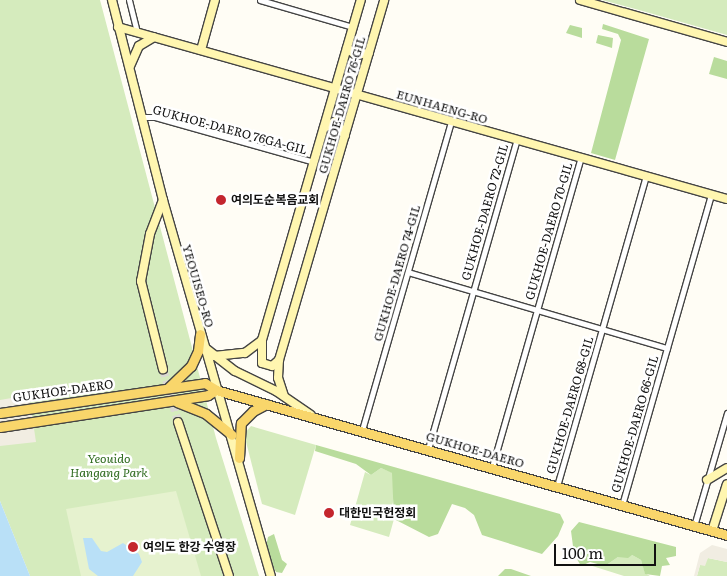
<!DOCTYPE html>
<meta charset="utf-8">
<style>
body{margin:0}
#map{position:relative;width:727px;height:576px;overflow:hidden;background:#fffdf5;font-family:Literata,"Noto Sans KR",serif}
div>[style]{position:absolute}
.green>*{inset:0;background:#d5ebbd}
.forest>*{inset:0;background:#b9dc9c}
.pitch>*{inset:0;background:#e6f2cf}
.plaza>*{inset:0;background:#f1ede2}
.water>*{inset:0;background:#b9e0f7}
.secondary-tunnel>*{height:8px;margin-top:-4px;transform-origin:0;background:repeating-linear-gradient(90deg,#dbdad3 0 8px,transparent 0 12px)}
.roads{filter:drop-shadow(1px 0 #444) drop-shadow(-1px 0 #444) drop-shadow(0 1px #444) drop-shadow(0 -1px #444)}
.street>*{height:5px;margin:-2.5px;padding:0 2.5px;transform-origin:2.5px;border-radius:2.5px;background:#fff}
.secondary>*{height:8px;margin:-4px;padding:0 4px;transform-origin:4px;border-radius:4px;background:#fff6b0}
.primary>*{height:9px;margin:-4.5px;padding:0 4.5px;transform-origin:4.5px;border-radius:4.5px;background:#f9d66b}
.dots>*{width:14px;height:14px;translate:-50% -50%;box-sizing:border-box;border:2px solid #fff;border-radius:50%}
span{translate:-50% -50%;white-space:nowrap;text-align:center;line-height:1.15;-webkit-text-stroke:5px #fff;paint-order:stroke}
.street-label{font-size:12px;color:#111}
.poi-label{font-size:12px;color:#111;font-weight:700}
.left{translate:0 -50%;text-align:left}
.park-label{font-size:12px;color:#2f6b1f;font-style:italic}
.scale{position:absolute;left:554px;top:544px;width:102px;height:22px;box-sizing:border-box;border:2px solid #111;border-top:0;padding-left:6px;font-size:15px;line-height:18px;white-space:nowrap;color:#111;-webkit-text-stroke:4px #fff;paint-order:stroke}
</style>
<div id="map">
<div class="green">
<div style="clip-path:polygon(0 0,100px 0,216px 438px,259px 576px,30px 576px,0 501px)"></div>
<div style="clip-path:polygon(602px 0,727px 0,727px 35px,639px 10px)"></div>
<div style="clip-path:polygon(251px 426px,316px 445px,295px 515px,262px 504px,244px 434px)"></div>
<div style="clip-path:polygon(381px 468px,393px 473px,394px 498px,391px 510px,394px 519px,389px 537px,350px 525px,365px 472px,371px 475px)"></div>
<div style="clip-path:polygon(632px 555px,641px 560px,645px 573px,650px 576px,624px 576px,586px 564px,605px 566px,618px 557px)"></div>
<div style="clip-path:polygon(708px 558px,727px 562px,727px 576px,697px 576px,700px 565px)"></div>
</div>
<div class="forest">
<div style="clip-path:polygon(603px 24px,649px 39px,615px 160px,591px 153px,621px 40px,618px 34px,602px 29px)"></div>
<div style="clip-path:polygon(570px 25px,582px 28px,582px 38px,566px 33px)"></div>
<div style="clip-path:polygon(598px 35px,613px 38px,612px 48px,596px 43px)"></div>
<div style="clip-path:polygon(714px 57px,727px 61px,727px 79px,709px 74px)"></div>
<div style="clip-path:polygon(316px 445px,560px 514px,564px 522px,558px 536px,542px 554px,482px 535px,474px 515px,465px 508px,452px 504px,438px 534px,429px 537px,394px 519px,392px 473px,381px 468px,371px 475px,356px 464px,315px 451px)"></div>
<div style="clip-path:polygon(579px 522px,676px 547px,676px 556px,666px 558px,670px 565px,662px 566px,660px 576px,645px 574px,641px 560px,632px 555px,628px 558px,618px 557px,605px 566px,590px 562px,581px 566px,574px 554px,571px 531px)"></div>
<div style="clip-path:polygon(274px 534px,282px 560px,287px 564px,282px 573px,276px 572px,271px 563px,266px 546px,268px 537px)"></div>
<div style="clip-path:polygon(505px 569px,511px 569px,531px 576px,498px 576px)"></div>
</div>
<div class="pitch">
<div style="clip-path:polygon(176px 491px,201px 576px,81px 576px,66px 509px)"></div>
</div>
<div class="plaza">
<div style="clip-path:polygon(29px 395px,36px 442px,0 446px,0 400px)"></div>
<div style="clip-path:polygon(712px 545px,727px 549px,727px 562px,708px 558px,705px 566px,700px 565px,697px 576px,694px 576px,700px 553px)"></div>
</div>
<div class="water">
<div style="clip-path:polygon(0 501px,30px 576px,0 576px)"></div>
<div style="clip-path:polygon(83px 538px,92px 538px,101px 551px,107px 552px,123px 543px,139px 554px,142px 562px,133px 576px,98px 576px,89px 569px)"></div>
</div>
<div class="secondary-tunnel">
<div style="left:163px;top:369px;width:55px;rotate:74.2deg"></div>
</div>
<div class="roads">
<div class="street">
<div style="left:129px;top:0;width:33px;rotate:76deg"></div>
<div style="left:260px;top:0;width:97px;rotate:16.2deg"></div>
<div style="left:142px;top:117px;width:13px"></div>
<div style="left:155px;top:117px;width:165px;rotate:15.8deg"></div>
<div style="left:408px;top:272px;width:270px;rotate:16.4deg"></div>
<div style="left:362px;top:430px;width:322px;rotate:-73.9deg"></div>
<div style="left:428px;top:449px;width:323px;rotate:-74deg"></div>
<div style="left:492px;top:467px;width:323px;rotate:-74deg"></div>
<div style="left:557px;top:486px;width:323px;rotate:-74deg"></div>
<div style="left:622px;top:505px;width:323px;rotate:-74deg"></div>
<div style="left:694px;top:526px;width:118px;rotate:-73.7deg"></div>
</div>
<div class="secondary">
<div style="left:112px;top:0;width:206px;rotate:75.7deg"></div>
<div style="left:163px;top:200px;width:391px;rotate:74deg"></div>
<div style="left:580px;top:0;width:153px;rotate:15.9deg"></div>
<div style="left:118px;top:27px;width:633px;rotate:15.77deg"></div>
<div style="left:347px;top:48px;width:11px;rotate:38deg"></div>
<div style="left:356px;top:55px;width:13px;rotate:-9deg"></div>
<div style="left:201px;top:50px;width:52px;rotate:-74.4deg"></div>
<div style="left:130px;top:66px;width:22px;rotate:-66deg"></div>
<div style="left:139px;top:46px;width:17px;rotate:-31deg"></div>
<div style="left:324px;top:128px;width:14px;rotate:-30deg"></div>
<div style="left:336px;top:121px;width:17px;rotate:59deg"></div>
<div style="left:163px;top:200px;width:36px;rotate:111deg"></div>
<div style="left:150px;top:234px;width:48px;rotate:100.8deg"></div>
<div style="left:141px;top:281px;width:91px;rotate:76deg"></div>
<div style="left:204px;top:347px;width:39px;rotate:38deg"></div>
<div style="left:235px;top:371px;width:46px;rotate:26deg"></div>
<div style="left:276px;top:391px;width:42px;rotate:34.4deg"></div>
<div style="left:214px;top:356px;width:31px;rotate:-6deg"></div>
<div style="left:245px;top:353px;width:21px;rotate:-37deg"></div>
<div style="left:279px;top:360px;width:9px;rotate:139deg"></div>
<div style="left:272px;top:366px;width:10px;rotate:-163deg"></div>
<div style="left:262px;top:363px;width:23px;rotate:-90deg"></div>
<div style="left:262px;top:340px;width:354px;rotate:-73.8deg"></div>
<div style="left:284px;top:396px;width:19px;rotate:-108deg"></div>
<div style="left:278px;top:378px;width:18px;rotate:-87deg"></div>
<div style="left:279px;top:360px;width:375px;rotate:-73.7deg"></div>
<div style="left:178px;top:422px;width:162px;rotate:71.7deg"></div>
<div style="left:707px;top:480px;width:23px;rotate:-31deg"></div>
<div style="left:712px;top:531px;width:49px;rotate:-72.3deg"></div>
</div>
<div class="primary">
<div style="left:169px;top:387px;width:30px;rotate:-44deg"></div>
<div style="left:191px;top:366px;width:17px;rotate:-65deg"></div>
<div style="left:198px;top:351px;width:17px;rotate:-83deg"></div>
<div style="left:177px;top:402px;width:31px;rotate:22deg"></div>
<div style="left:206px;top:414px;width:33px;rotate:39deg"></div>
<div style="left:0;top:413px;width:207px;rotate:-8.3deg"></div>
<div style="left:205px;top:383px;width:13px;rotate:32deg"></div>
<div style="left:216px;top:390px;width:531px;rotate:15.84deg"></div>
<div style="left:0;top:427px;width:210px;rotate:-8.7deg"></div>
<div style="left:208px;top:395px;width:9px;rotate:-32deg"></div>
<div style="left:239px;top:458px;width:35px;rotate:-87deg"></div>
<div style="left:241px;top:423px;width:17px;rotate:-45deg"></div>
<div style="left:253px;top:411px;width:15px;rotate:-28deg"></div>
</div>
</div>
<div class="dots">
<div style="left:221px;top:200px;background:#c4262e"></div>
<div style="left:329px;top:513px;background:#c4262e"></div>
<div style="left:133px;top:547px;background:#c4262e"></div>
</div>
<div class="street-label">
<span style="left:342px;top:105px;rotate:-74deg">GUKHOE-DAERO 76-GIL</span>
<span style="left:442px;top:107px;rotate:16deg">EUNHAENG-RO</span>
<span style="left:230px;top:130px;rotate:15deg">GUKHOE-DAERO 76GA-GIL</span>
<span style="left:485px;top:212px;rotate:-74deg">GUKHOE-DAERO 72-GIL</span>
<span style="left:549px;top:231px;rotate:-74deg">GUKHOE-DAERO 70-GIL</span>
<span style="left:397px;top:273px;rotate:-74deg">GUKHOE-DAERO 74-GIL</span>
<span style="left:198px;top:286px;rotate:74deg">YEOUISEO-RO</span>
<span style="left:63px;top:391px;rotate:-8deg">GUKHOE-DAERO</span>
<span style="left:570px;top:405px;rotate:-74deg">GUKHOE-DAERO 68-GIL</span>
<span style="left:635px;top:424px;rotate:-74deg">GUKHOE-DAERO 66-GIL</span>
<span style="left:475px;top:450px;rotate:16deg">GUKHOE-DAERO</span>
</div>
<div class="poi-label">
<span class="left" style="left:231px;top:200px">여의도순복음교회</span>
<span class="left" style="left:339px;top:513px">대한민국헌정회</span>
<span class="left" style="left:143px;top:547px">여의도 한강 수영장</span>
</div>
<div class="park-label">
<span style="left:109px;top:466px">Yeouido<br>Hangang Park</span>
</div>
<div class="scale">100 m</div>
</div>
